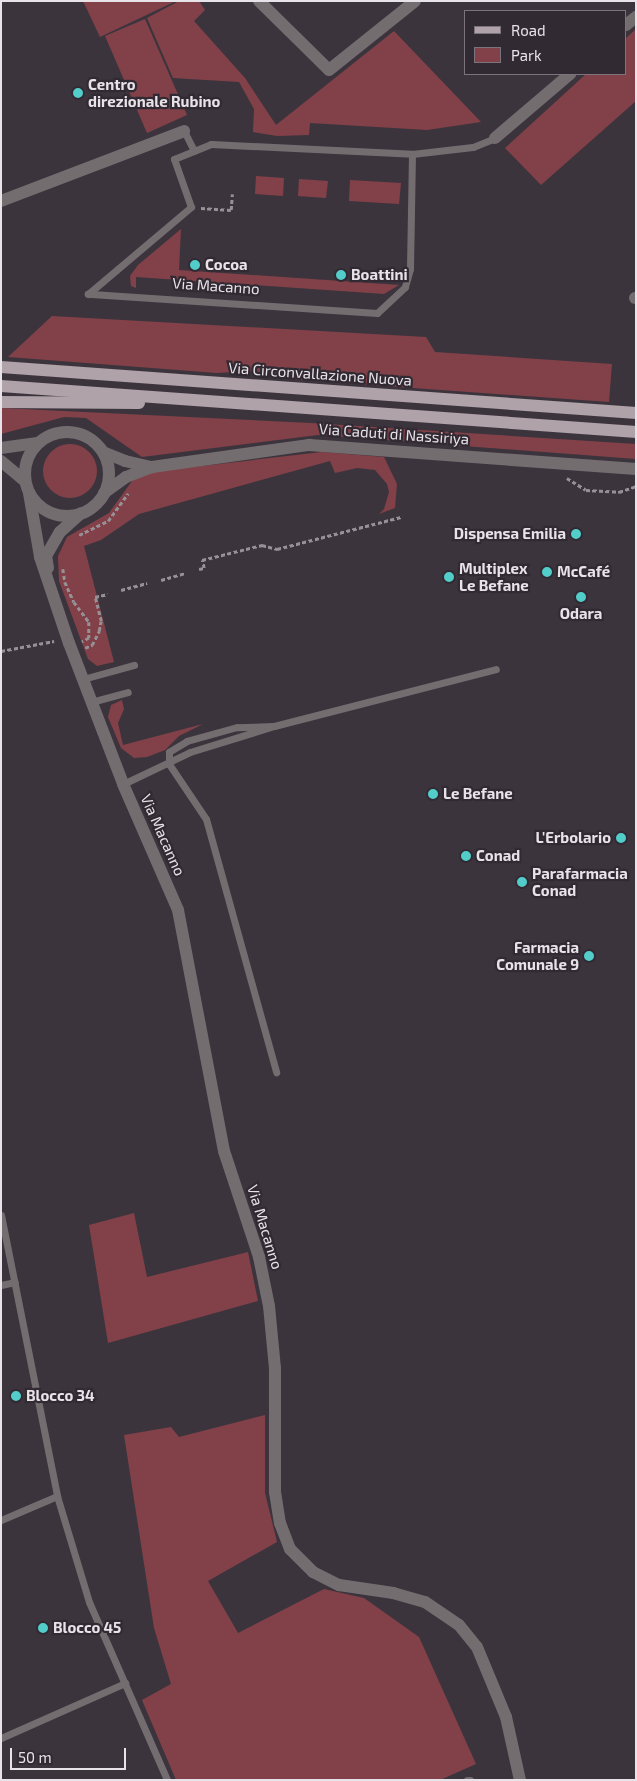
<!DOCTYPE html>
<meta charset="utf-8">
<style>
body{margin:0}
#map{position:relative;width:637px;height:1781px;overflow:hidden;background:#3c343d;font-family:"Exo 2",sans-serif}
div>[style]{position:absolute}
.green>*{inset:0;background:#824148}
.round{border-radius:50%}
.path>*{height:2.5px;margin-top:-1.25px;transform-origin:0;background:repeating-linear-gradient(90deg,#969097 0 4px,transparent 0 6.5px)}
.service>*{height:7px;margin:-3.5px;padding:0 3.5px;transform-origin:3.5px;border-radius:3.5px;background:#746d70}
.minor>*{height:12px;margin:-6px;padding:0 6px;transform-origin:6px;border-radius:6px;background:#746d70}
.minor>.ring{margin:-6px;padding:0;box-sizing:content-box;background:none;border:12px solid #746d70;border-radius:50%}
.primary>*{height:12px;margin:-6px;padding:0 6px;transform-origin:6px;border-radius:6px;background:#afa2a8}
.dots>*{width:14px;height:14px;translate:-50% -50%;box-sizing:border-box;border:2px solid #322a33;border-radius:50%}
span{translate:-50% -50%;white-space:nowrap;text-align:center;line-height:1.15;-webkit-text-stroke:4.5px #322a33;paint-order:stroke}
.poi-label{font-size:15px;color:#e8e2e9;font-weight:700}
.left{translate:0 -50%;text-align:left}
.right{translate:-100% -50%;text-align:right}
.street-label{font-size:15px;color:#e8e2e9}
.frame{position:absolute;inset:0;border:2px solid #e8e2e9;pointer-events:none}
.legend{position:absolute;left:464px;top:10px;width:162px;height:65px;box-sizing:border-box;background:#322a33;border:1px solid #7b747c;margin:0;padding:6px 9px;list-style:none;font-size:15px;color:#e8e2e9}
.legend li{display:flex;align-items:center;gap:10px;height:25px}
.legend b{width:25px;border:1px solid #7b747c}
.scale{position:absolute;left:10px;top:1748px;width:116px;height:22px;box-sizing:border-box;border:2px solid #e8e2e9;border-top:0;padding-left:6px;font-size:15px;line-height:18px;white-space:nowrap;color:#e8e2e9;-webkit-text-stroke:4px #322a33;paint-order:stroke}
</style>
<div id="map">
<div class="green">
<div style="clip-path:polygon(83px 1px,176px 1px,100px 37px)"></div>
<div style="clip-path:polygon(179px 1px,199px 1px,205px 10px,194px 21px,245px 78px,276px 125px,394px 31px,481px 122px,427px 130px,310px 123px,309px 135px,277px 136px,253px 132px,254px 109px,239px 82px,173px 78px,147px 18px)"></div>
<div style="clip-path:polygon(145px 19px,187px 115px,147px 133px,105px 36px)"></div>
<div style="clip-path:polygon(636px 29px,636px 101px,541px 185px,505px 148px,586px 74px,626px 74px,626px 38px)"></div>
<div style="clip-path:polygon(256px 176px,284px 178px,283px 196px,255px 194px)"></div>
<div style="clip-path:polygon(299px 179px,328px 181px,326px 198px,298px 196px)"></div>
<div style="clip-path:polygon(350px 180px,401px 183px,399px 204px,349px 201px)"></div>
<div style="clip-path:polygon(181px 229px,179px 270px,399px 285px,384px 294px,136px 277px,136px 288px,131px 286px,130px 276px,138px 265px)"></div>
<div style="clip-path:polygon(52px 316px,426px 337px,435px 352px,612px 364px,609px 402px,289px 379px,255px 371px,217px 373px,8px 357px)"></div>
<div style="clip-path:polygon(1px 408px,311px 423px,636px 444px,636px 459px,318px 435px,142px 457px,86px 418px,64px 417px,1px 434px)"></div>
<div class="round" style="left:43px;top:444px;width:54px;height:54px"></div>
<div style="clip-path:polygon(322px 452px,384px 457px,397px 484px,395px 508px,379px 514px,384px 509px,389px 492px,387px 484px,375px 470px,357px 468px,335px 473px,330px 461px,139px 514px,101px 540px,84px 546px,114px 662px,97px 666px,88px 659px,59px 581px,58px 556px,67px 537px,109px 513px,132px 481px,149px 472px)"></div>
<div style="clip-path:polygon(122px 700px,124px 709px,118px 723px,123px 745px,203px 724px,179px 736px,165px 750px,147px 757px,134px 758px,121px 748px,108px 717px,111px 705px)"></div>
<div style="clip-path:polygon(134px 1213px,147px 1277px,248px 1252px,258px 1301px,108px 1343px,89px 1225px)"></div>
<div style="clip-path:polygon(265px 1415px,265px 1493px,277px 1542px,208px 1581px,238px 1633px,324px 1589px,364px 1598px,419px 1637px,476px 1764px,440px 1780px,176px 1780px,142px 1700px,171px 1684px,154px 1628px,124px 1435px,171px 1427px,179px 1437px)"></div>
</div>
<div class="path">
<div style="left:201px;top:208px;width:30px;rotate:4deg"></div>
<div style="left:231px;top:210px;width:16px;rotate:-86deg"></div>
<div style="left:567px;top:478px;width:22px;rotate:32deg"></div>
<div style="left:586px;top:490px;width:33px;rotate:3deg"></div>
<div style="left:619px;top:492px;width:18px;rotate:-19deg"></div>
<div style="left:79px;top:535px;width:32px;rotate:-26deg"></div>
<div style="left:108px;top:521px;width:34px;rotate:-54deg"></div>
<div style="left:63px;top:569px;width:13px;rotate:81deg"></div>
<div style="left:65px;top:582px;width:22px;rotate:66deg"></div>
<div style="left:74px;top:602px;width:25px;rotate:53deg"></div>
<div style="left:89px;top:622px;width:16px;rotate:90deg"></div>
<div style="left:89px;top:638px;width:8px;rotate:150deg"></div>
<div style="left:199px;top:569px;width:5px;rotate:-11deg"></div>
<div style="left:204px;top:568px;width:8px;rotate:-104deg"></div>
<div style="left:202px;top:560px;width:62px;rotate:-14deg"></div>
<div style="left:262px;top:545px;width:16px;rotate:15deg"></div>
<div style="left:277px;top:549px;width:128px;rotate:-14.5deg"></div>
<div style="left:161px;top:580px;width:25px;rotate:-16deg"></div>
<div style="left:121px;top:590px;width:27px;rotate:-15deg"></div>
<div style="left:85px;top:648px;width:8px;rotate:-23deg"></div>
<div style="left:92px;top:645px;width:16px;rotate:-63deg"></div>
<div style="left:99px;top:631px;width:10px;rotate:-79deg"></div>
<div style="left:101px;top:621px;width:25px;rotate:-104deg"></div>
<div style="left:95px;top:597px;width:13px;rotate:-13deg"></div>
<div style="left:1px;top:651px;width:54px;rotate:-10.7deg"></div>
</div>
<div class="service">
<div style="left:184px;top:131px;width:22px;rotate:63deg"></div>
<div style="left:412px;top:154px;width:115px;rotate:91deg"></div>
<div style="left:410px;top:269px;width:19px;rotate:106deg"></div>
<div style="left:405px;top:287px;width:38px;rotate:137deg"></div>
<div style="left:377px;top:313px;width:290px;rotate:-176.2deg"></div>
<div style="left:88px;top:294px;width:135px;rotate:-40.2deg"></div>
<div style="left:191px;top:207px;width:51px;rotate:-109.5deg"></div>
<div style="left:174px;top:159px;width:40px;rotate:-22deg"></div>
<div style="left:211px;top:144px;width:201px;rotate:2.8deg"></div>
<div style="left:412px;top:154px;width:61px;rotate:-6.5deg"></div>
<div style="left:473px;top:147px;width:24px;rotate:-22deg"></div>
<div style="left:83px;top:679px;width:53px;rotate:-15.4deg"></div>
<div style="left:91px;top:702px;width:38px;rotate:-15deg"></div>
<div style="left:274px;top:726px;width:37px;rotate:178deg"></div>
<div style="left:237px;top:727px;width:52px;rotate:164.4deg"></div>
<div style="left:187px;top:741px;width:21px;rotate:149deg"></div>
<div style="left:169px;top:752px;width:12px;rotate:90deg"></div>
<div style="left:169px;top:764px;width:66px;rotate:56.1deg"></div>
<div style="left:206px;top:819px;width:263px;rotate:74.5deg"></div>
<div style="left:123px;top:784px;width:74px;rotate:-25.5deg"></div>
<div style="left:190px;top:752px;width:88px;rotate:-17.2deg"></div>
<div style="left:274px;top:726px;width:229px;rotate:-14.4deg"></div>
<div style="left:1px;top:1215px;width:287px;rotate:78.7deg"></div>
<div style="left:57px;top:1496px;width:111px;rotate:73.2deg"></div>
<div style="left:89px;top:1602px;width:194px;rotate:66.3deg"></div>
<div style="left:1px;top:1285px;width:14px;rotate:-12deg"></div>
<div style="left:1px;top:1520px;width:61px;rotate:-23.2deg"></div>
<div style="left:1px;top:1738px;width:136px;rotate:-23.9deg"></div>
<div style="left:467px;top:1780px;width:3px"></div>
</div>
<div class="minor">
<div style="left:259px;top:1px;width:98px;rotate:44.6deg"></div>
<div style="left:329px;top:70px;width:110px;rotate:-38.7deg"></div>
<div style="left:626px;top:25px;width:13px;rotate:-39deg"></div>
<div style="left:495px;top:138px;width:99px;rotate:-40.5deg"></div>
<div style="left:1px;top:201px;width:196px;rotate:-20.9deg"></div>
<div style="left:635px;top:298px;width:1px"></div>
<div class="ring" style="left:25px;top:432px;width:72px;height:72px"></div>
<div style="left:1px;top:448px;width:37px;rotate:-8deg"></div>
<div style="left:103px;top:452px;width:24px;rotate:22deg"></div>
<div style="left:125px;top:461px;width:28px;rotate:13deg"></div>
<div style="left:1px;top:461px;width:31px;rotate:40deg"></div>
<div style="left:29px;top:493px;width:65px;rotate:80.2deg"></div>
<div style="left:40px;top:557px;width:91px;rotate:71.4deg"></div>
<div style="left:69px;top:643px;width:151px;rotate:69deg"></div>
<div style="left:123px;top:784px;width:137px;rotate:66.4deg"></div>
<div style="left:178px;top:910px;width:245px;rotate:79.2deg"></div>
<div style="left:224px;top:1151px;width:112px;rotate:71.7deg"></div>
<div style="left:259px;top:1257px;width:50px;rotate:78.5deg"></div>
<div style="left:269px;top:1306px;width:62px;rotate:84.5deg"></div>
<div style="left:275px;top:1368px;width:124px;rotate:90deg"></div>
<div style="left:275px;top:1492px;width:31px;rotate:81deg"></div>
<div style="left:280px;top:1523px;width:28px;rotate:69deg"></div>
<div style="left:290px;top:1549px;width:33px;rotate:45deg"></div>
<div style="left:313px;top:1572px;width:29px;rotate:27deg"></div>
<div style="left:339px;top:1585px;width:55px;rotate:8.4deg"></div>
<div style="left:393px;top:1593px;width:33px;rotate:16deg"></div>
<div style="left:425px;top:1602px;width:41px;rotate:34.1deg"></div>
<div style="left:459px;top:1625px;width:28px;rotate:51deg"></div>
<div style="left:477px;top:1647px;width:76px;rotate:67.5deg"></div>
<div style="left:506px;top:1717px;width:65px;rotate:77.5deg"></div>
<div style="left:104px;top:493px;width:27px;rotate:-36deg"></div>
<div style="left:126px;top:477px;width:28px;rotate:-21deg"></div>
<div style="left:152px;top:467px;width:159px;rotate:-8deg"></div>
<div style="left:309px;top:445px;width:328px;rotate:4.2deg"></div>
<div style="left:48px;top:568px;width:12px;rotate:-99deg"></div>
<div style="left:46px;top:556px;width:28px;rotate:-60deg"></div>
<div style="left:60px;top:532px;width:28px;rotate:-42deg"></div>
</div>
<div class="primary">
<div style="left:1px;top:367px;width:637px;rotate:4.14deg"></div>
<div style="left:1px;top:386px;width:637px;rotate:4.14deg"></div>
<div style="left:1px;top:402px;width:138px;rotate:0.4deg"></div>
</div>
<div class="dots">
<div style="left:78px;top:93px;background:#53cdc9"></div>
<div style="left:195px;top:265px;background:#53cdc9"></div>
<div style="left:341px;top:275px;background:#53cdc9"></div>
<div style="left:576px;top:534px;background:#53cdc9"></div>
<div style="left:547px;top:572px;background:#53cdc9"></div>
<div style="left:449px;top:577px;background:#53cdc9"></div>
<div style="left:581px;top:597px;background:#53cdc9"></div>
<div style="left:433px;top:794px;background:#53cdc9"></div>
<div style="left:621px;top:838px;background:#53cdc9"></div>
<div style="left:466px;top:856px;background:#53cdc9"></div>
<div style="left:522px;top:882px;background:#53cdc9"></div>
<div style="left:589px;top:956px;background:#53cdc9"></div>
<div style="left:16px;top:1396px;background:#53cdc9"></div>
<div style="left:43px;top:1628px;background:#53cdc9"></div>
</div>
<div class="poi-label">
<span class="left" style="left:88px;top:93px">Centro<br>direzionale Rubino</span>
<span class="left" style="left:205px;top:265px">Cocoa</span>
<span class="left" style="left:351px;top:275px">Boattini</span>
<span class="right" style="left:566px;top:534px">Dispensa Emilia</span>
<span class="left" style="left:459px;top:577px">Multiplex<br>Le Befane</span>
<span class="left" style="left:557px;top:572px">McCafé</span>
<span style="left:581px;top:614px">Odara</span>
<span class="left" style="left:443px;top:794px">Le Befane</span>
<span class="right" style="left:611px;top:838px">L'Erbolario</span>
<span class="left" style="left:476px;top:856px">Conad</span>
<span class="left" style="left:532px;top:882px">Parafarmacia<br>Conad</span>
<span class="right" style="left:579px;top:956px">Farmacia<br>Comunale 9</span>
<span class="left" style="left:26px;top:1396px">Blocco 34</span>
<span class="left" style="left:53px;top:1628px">Blocco 45</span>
</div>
<div class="street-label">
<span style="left:216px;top:286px;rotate:4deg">Via Macanno</span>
<span style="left:320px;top:374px;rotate:4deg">Via Circonvallazione Nuova</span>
<span style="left:394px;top:434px;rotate:4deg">Via Caduti di Nassiriya</span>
<span style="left:163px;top:835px;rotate:66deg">Via Macanno</span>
<span style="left:265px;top:1227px;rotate:73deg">Via Macanno</span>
</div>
<div class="frame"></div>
<ul class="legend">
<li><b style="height:6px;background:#afa2a8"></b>Road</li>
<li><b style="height:14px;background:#824148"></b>Park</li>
</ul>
<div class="scale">50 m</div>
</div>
